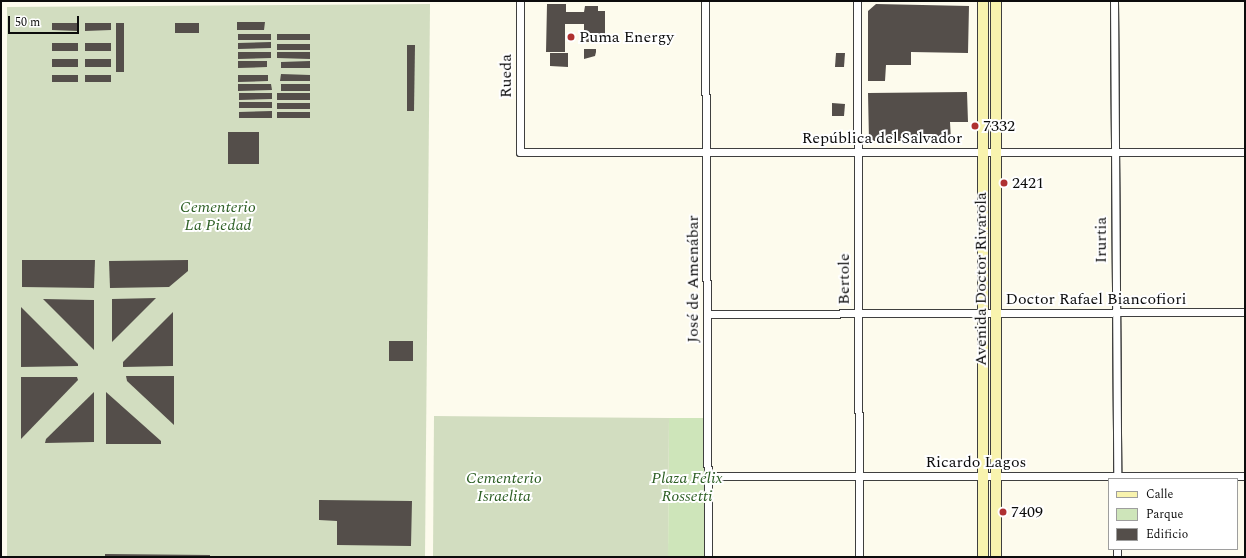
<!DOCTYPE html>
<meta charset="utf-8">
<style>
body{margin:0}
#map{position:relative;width:1246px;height:558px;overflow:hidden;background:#fdfbed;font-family:Spectral,serif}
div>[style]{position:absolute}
.green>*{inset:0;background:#cee5ba}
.cemetery>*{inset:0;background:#d2ddc0}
.building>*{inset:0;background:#544e4a}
.roads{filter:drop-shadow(1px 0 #3f3f3f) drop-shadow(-1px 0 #3f3f3f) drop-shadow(0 1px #3f3f3f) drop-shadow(0 -1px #3f3f3f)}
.street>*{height:7px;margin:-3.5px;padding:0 3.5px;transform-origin:3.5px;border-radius:3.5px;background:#fff}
.secondary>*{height:10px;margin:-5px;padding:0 5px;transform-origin:5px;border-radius:5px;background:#f8f3ae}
.dots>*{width:11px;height:11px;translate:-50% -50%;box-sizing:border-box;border:2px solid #fff;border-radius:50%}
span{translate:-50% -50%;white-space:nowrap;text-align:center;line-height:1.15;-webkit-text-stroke:4px #fff;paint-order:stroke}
.poi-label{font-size:16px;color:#0c0c0c}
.left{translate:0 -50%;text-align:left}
.street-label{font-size:16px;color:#0c0c0c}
.park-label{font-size:16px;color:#2c5e23;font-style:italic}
.frame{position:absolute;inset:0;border:2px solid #0c0c0c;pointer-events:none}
.legend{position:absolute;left:1108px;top:478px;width:130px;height:72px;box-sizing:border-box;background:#fff;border:1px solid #9e9e9e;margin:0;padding:5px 7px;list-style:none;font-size:12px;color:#0c0c0c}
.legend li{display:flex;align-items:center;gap:8px;height:20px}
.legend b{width:20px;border:1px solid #9e9e9e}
.scale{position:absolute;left:8px;top:16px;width:71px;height:18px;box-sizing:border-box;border:2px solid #0c0c0c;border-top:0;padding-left:5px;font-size:12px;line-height:14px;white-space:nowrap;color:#0c0c0c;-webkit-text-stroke:3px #fff;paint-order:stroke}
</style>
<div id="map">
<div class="green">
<div style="clip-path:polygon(669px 418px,705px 418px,706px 557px,668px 557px)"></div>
</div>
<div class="cemetery">
<div style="clip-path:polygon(430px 4px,425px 557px,7px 557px,7px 7px)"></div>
<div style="clip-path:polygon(434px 416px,669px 418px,668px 557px,433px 557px)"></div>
</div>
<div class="building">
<div style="clip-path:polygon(547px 4px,566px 4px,566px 12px,584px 12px,585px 6px,598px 6px,598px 11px,605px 11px,605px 42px,584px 42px,584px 24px,565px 24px,565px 52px,546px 52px)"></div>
<div style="clip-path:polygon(876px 4px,969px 6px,968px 53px,911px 52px,911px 65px,886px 65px,885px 81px,868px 81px,868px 11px)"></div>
<div style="clip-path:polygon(237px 22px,265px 22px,264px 30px,237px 30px)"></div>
<div style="clip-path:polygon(52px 23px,78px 23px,78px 31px,52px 30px)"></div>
<div style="clip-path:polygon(85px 23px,111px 23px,111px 30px,85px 31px)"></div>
<div style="clip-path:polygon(116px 23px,124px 23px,124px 72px,116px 72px)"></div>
<div style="clip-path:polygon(175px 23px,199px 23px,199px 33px,175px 33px)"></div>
<div style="clip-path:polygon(238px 34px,271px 34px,271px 40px,238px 40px)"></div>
<div style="clip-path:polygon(277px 34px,310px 34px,310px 40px,277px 40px)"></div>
<div style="clip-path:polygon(271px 42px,271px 48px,238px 49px,238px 43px)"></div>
<div style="clip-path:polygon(52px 43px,78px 43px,78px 51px,52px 51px)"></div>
<div style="clip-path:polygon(85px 43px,111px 43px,111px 51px,85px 51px)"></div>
<div style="clip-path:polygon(277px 44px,310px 44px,310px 50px,277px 50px)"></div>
<div style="clip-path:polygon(407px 45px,415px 45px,414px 111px,407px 111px)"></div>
<div style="clip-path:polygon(584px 49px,596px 49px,596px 52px,595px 56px,584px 59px)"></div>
<div style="clip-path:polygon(238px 52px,271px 52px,271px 58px,238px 59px)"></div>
<div style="clip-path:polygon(277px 52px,310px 52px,310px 59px,277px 58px)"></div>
<div style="clip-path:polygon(550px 53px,568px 53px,568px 67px,550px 66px)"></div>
<div style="clip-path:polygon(836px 53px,845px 53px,844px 67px,835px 67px)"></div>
<div style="clip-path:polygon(52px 59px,78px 59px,78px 67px,52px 67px)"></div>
<div style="clip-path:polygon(85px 59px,111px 59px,111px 67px,85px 67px)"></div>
<div style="clip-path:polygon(238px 61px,267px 61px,267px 67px,238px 68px)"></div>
<div style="clip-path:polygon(310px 61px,310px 68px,281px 68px,281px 62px)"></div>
<div style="clip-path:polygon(281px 74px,310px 75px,310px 81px,280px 81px)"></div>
<div style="clip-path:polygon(52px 75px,78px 75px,78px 82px,52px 82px)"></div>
<div style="clip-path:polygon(85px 75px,111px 75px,111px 82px,85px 82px)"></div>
<div style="clip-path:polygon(238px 75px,268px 75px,268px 81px,238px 82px)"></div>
<div style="clip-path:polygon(238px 84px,271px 84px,272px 90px,238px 91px)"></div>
<div style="clip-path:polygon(281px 84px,310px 84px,310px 91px,281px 91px)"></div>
<div style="clip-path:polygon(967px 92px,968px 122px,950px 122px,951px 141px,869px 141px,868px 93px)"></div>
<div style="clip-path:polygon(239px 93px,272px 93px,272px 99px,239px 100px)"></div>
<div style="clip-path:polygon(277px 93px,310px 93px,310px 100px,277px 100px)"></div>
<div style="clip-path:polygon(239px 102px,272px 102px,272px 108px,239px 108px)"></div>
<div style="clip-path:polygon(277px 103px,310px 103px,310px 109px,277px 109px)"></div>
<div style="clip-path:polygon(832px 103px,845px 104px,844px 116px,832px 116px)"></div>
<div style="clip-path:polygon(272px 111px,272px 118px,239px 118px,239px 112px)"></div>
<div style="clip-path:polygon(277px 112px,310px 112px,310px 118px,277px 118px)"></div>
<div style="clip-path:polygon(228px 132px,259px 132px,259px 164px,228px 164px)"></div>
<div style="clip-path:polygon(22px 260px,95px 260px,94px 288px,22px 287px)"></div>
<div style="clip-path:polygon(188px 260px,188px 271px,169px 287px,110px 288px,109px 261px)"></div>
<div style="clip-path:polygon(156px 298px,112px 342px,112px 299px)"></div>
<div style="clip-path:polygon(43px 299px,94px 300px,94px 350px)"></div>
<div style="clip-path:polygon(21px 307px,78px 364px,78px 366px,21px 367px)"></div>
<div style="clip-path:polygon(173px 312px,173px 366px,123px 367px,123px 362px)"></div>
<div style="clip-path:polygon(389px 341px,413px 341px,413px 361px,389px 361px)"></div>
<div style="clip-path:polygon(126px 376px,174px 376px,174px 425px,127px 381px)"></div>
<div style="clip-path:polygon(21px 377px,77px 377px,78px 380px,21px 439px)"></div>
<div style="clip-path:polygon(94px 392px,94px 442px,45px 443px,46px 439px)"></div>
<div style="clip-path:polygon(106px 392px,161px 441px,161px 444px,106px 444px)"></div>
<div style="clip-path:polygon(319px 500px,412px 501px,411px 546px,337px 545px,337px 521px,319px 520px)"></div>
<div style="clip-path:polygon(105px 554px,210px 555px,210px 557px,105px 557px)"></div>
</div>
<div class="roads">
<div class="street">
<div style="left:520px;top:1px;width:151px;rotate:90deg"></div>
<div style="left:520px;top:152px;width:725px"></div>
<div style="left:705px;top:1px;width:556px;rotate:89.69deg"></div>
<div style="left:857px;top:1px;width:556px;rotate:89.79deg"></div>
<div style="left:1114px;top:1px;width:478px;rotate:89.6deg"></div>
<div style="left:707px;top:314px;width:538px;rotate:-0.21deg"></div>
<div style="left:707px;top:476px;width:538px"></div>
<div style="left:1117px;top:549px;width:8px;rotate:90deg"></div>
</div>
<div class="secondary">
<div style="left:983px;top:1px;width:556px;rotate:90deg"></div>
<div style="left:996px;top:1px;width:556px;rotate:90deg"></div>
</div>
</div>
<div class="dots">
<div style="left:571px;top:37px;background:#af3131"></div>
<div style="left:975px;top:126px;background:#af3131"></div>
<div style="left:1004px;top:183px;background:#af3131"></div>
<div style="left:1003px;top:512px;background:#af3131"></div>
</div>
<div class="poi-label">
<span class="left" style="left:579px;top:37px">Puma Energy</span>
<span class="left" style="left:983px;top:126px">7332</span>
<span class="left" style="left:1012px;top:183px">2421</span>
<span class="left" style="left:1011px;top:512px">7409</span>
</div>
<div class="street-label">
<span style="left:506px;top:76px;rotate:-90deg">Rueda</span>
<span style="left:882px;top:138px">República del Salvador</span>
<span style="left:1101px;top:240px;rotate:-90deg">Irurtia</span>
<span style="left:693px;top:279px;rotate:-90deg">José de Amenábar</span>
<span style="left:844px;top:279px;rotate:-90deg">Bertole</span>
<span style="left:981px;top:279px;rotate:-90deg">Avenida Doctor Rivarola</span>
<span style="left:1096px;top:299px">Doctor Rafael Biancofiori</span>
<span style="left:976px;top:462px">Ricardo Lagos</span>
</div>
<div class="park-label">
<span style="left:218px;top:216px">Cementerio<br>La Piedad</span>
<span style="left:504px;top:487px">Cementerio<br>Israelita</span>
<span style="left:687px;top:487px">Plaza Félix<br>Rossetti</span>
</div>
<div class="frame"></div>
<ul class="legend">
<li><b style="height:5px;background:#f8f3ae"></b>Calle</li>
<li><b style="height:11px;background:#cee5ba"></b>Parque</li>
<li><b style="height:11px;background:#544e4a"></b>Edificio</li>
</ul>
<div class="scale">50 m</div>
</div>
